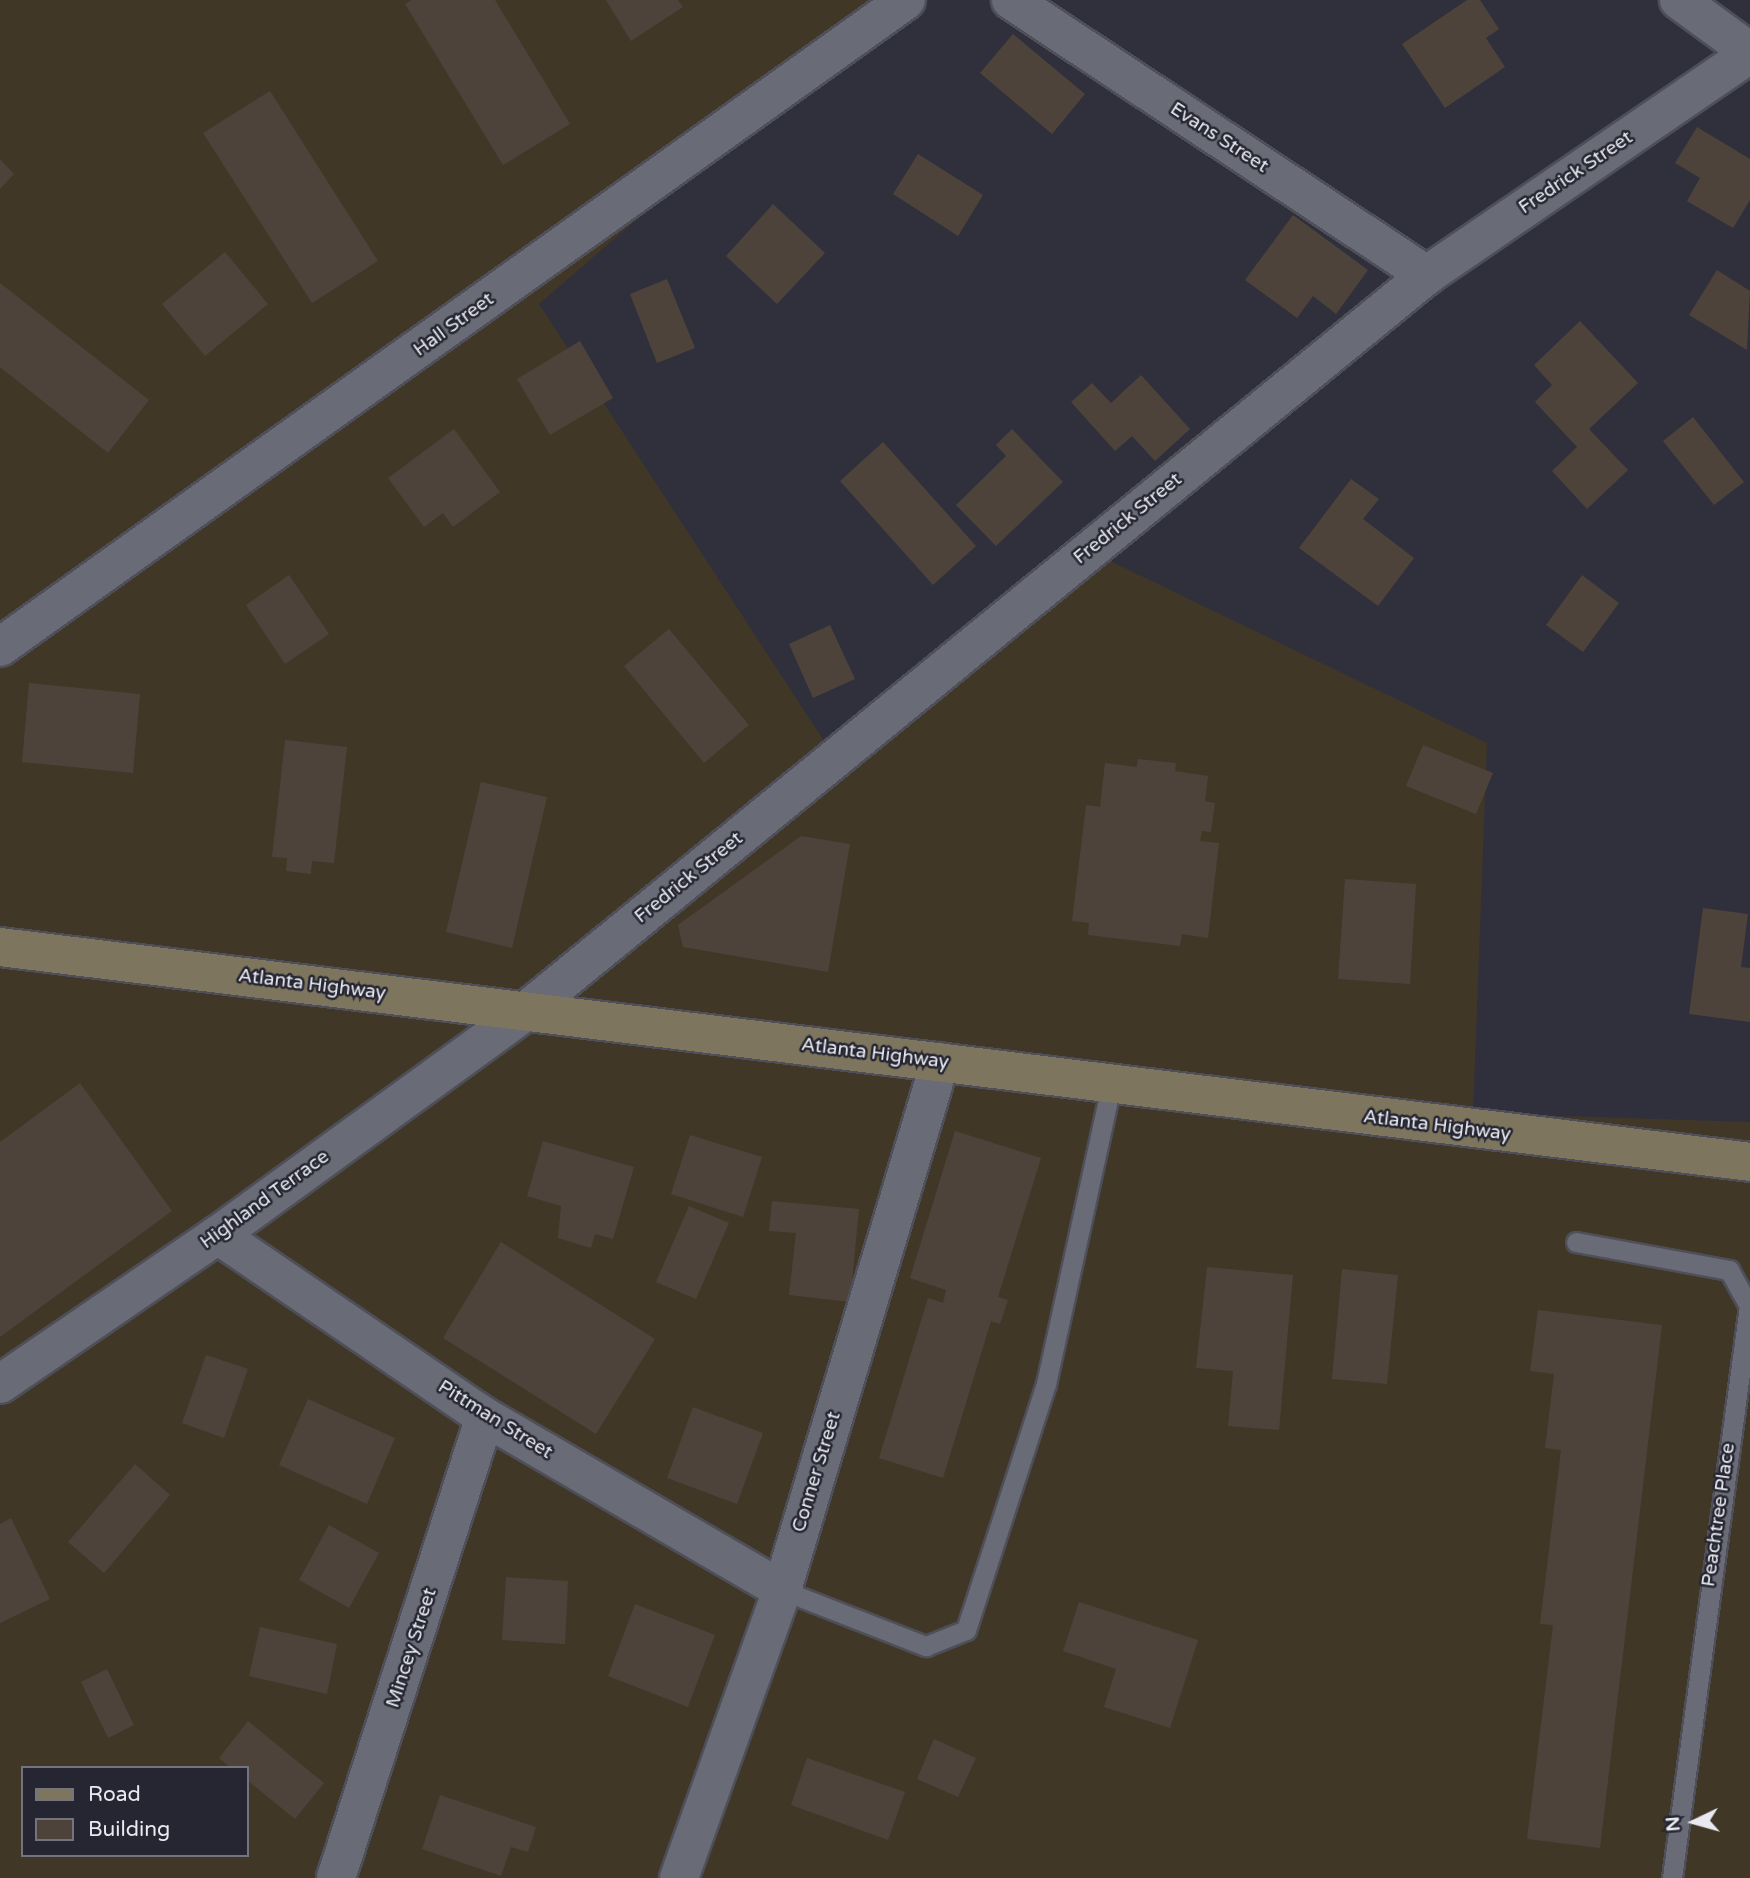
<!DOCTYPE html>
<style>
body{margin:0}
#map{position:relative;width:1750px;height:1878px;overflow:hidden;background:#2f303b;font-family:"Varela Round",sans-serif}
div>[style]{position:absolute}
.commercial>*{inset:0;background:#413727}
.building>*{inset:0;background:#4e433b}
.roads{filter:drop-shadow(2px 0 #4e4f58) drop-shadow(-2px 0 #4e4f58) drop-shadow(0 2px #4e4f58) drop-shadow(0 -2px #4e4f58)}
.lane>*{height:19px;margin:-9.5px;padding:0 9.5px;transform-origin:9.5px;border-radius:9.5px;background:#696b77}
.street>*{height:38px;margin:-19px;padding:0 19px;transform-origin:19px;border-radius:19px;background:#696b77}
.secondary>*{height:38px;margin:-19px;padding:0 19px;transform-origin:19px;border-radius:19px;background:#7d755d}
span{translate:-50% -50%;white-space:nowrap;text-align:center;line-height:1.15;-webkit-text-stroke:5px #252631;paint-order:stroke}
.street-label{font-size:19px;color:#e9eaf1}
.legend{position:absolute;left:21px;top:1766px;width:228px;height:91px;box-sizing:border-box;background:#252631;border:2px solid #73747e;margin:0;padding:9px 12px;list-style:none;font-size:21px;color:#e9eaf1}
.legend li{display:flex;align-items:center;gap:14px;height:35px}
.legend b{width:35px;border:2px solid #73747e}
.north{position:absolute;left:1659px;top:1787px;width:70px;height:70px;-webkit-text-stroke:5px #252631;paint-order:stroke;rotate:265deg;font-size:19px;font-weight:700;line-height:28px;text-align:center;color:#e9eaf1}
.north::after{content:'';display:block;margin:auto;width:24px;height:32px;background:#e9eaf1;clip-path:polygon(50% 0,100% 100%,50% 72%,0 100%)}
</style>
<div id="map">
<div class="commercial">
<div style="clip-path:polygon(evenodd,0 0,891px 0,539px 304px,841px 767px,1102px 557px,1487px 743px,1473px 1113px,1750px 1122px,1750px 1878px,0 1878px,0 0,23px 1768px,247px 1768px,247px 1855px,23px 1855px,23px 1768px)"></div>
</div>
<div class="building">
<div style="clip-path:polygon(412px 0,495px 0,570px 124px,503px 165px,405px 4px)"></div>
<div style="clip-path:polygon(606px 0,678px 0,683px 7px,631px 41px)"></div>
<div style="clip-path:polygon(1467px 0,1480px 0,1499px 29px,1486px 38px,1505px 67px,1445px 108px,1402px 44px)"></div>
<div style="clip-path:polygon(1013px 34px,1085px 94px,1052px 134px,980px 73px)"></div>
<div style="clip-path:polygon(270px 91px,378px 261px,312px 303px,203px 133px)"></div>
<div style="clip-path:polygon(1697px 127px,1750px 159px,1750px 200px,1733px 228px,1687px 201px,1700px 178px,1675px 163px)"></div>
<div style="clip-path:polygon(918px 154px,983px 195px,958px 236px,893px 194px)"></div>
<div style="clip-path:polygon(0 159px,14px 174px,0 189px)"></div>
<div style="clip-path:polygon(773px 204px,825px 253px,777px 304px,726px 256px)"></div>
<div style="clip-path:polygon(1293px 215px,1368px 270px,1336px 314px,1313px 296px,1297px 318px,1245px 280px)"></div>
<div style="clip-path:polygon(225px 252px,268px 304px,205px 356px,162px 304px)"></div>
<div style="clip-path:polygon(1717px 270px,1750px 291px,1747px 350px,1689px 315px)"></div>
<div style="clip-path:polygon(667px 279px,695px 348px,657px 363px,630px 294px)"></div>
<div style="clip-path:polygon(0 283px,149px 400px,108px 453px,0 367px)"></div>
<div style="clip-path:polygon(1580px 321px,1638px 383px,1589px 429px,1628px 470px,1587px 509px,1552px 471px,1577px 447px,1535px 402px,1552px 385px,1534px 365px)"></div>
<div style="clip-path:polygon(580px 341px,613px 398px,550px 435px,517px 379px)"></div>
<div style="clip-path:polygon(1141px 375px,1190px 429px,1155px 461px,1132px 436px,1115px 451px,1071px 402px,1092px 383px,1111px 403px)"></div>
<div style="clip-path:polygon(1693px 417px,1744px 482px,1714px 505px,1663px 441px)"></div>
<div style="clip-path:polygon(454px 429px,500px 492px,453px 527px,443px 513px,424px 527px,388px 478px)"></div>
<div style="clip-path:polygon(1012px 429px,1063px 482px,996px 546px,956px 505px,1006px 456px,996px 445px)"></div>
<div style="clip-path:polygon(883px 442px,976px 546px,933px 585px,840px 481px)"></div>
<div style="clip-path:polygon(1351px 479px,1379px 499px,1363px 519px,1414px 558px,1378px 606px,1299px 548px)"></div>
<div style="clip-path:polygon(289px 575px,329px 634px,285px 664px,246px 605px)"></div>
<div style="clip-path:polygon(1582px 575px,1619px 603px,1583px 652px,1546px 625px)"></div>
<div style="clip-path:polygon(830px 625px,855px 679px,813px 698px,789px 644px)"></div>
<div style="clip-path:polygon(669px 629px,749px 725px,704px 763px,624px 666px)"></div>
<div style="clip-path:polygon(29px 683px,140px 694px,133px 773px,22px 762px)"></div>
<div style="clip-path:polygon(285px 740px,347px 747px,334px 863px,312px 861px,311px 874px,286px 871px,287px 858px,272px 857px)"></div>
<div style="clip-path:polygon(1423px 745px,1493px 773px,1476px 814px,1406px 786px)"></div>
<div style="clip-path:polygon(1138px 759px,1176px 763px,1175px 771px,1208px 776px,1205px 801px,1215px 803px,1211px 832px,1202px 831px,1200px 841px,1219px 843px,1208px 938px,1182px 934px,1180px 946px,1088px 935px,1089px 923px,1072px 921px,1086px 805px,1100px 807px,1105px 763px,1137px 767px)"></div>
<div style="clip-path:polygon(481px 782px,547px 797px,512px 948px,446px 932px)"></div>
<div style="clip-path:polygon(801px 836px,850px 844px,828px 972px,683px 947px,678px 925px)"></div>
<div style="clip-path:polygon(1345px 879px,1416px 884px,1410px 984px,1338px 979px)"></div>
<div style="clip-path:polygon(1703px 908px,1748px 914px,1741px 967px,1750px 968px,1750px 1022px,1689px 1014px)"></div>
<div style="clip-path:polygon(80px 1083px,172px 1211px,0 1337px,0 1142px)"></div>
<div style="clip-path:polygon(955px 1131px,1041px 1158px,998px 1297px,1008px 1300px,1000px 1324px,991px 1321px,943px 1478px,879px 1458px,928px 1298px,943px 1303px,946px 1290px,910px 1278px)"></div>
<div style="clip-path:polygon(690px 1135px,762px 1157px,743px 1217px,671px 1194px)"></div>
<div style="clip-path:polygon(543px 1141px,634px 1167px,613px 1239px,595px 1234px,591px 1248px,558px 1238px,561px 1206px,527px 1196px)"></div>
<div style="clip-path:polygon(772px 1201px,859px 1209px,850px 1302px,789px 1295px,796px 1233px,769px 1231px)"></div>
<div style="clip-path:polygon(689px 1206px,729px 1223px,696px 1299px,656px 1282px)"></div>
<div style="clip-path:polygon(501px 1242px,655px 1339px,596px 1434px,443px 1338px)"></div>
<div style="clip-path:polygon(1207px 1267px,1293px 1275px,1279px 1430px,1228px 1426px,1233px 1371px,1196px 1368px)"></div>
<div style="clip-path:polygon(1342px 1269px,1398px 1275px,1387px 1384px,1332px 1379px)"></div>
<div style="clip-path:polygon(1538px 1310px,1662px 1325px,1600px 1848px,1527px 1839px,1553px 1625px,1540px 1624px,1561px 1450px,1545px 1448px,1554px 1374px,1530px 1371px)"></div>
<div style="clip-path:polygon(206px 1355px,248px 1369px,224px 1438px,182px 1423px)"></div>
<div style="clip-path:polygon(308px 1399px,395px 1438px,367px 1504px,279px 1465px)"></div>
<div style="clip-path:polygon(693px 1407px,763px 1433px,737px 1504px,667px 1478px)"></div>
<div style="clip-path:polygon(135px 1464px,170px 1495px,104px 1573px,68px 1542px)"></div>
<div style="clip-path:polygon(11px 1518px,50px 1599px,0 1623px,0 1524px)"></div>
<div style="clip-path:polygon(329px 1525px,379px 1553px,349px 1608px,299px 1580px)"></div>
<div style="clip-path:polygon(506px 1577px,568px 1581px,565px 1644px,502px 1640px)"></div>
<div style="clip-path:polygon(1079px 1602px,1198px 1640px,1170px 1728px,1104px 1707px,1116px 1669px,1063px 1651px)"></div>
<div style="clip-path:polygon(635px 1604px,715px 1635px,688px 1707px,608px 1676px)"></div>
<div style="clip-path:polygon(260px 1627px,337px 1644px,327px 1694px,249px 1676px)"></div>
<div style="clip-path:polygon(107px 1669px,134px 1725px,108px 1738px,81px 1682px)"></div>
<div style="clip-path:polygon(248px 1721px,324px 1783px,295px 1819px,247px 1780px,247px 1768px,231px 1768px,219px 1758px)"></div>
<div style="clip-path:polygon(934px 1739px,976px 1758px,958px 1797px,917px 1779px)"></div>
<div style="clip-path:polygon(807px 1758px,905px 1792px,888px 1840px,791px 1805px)"></div>
<div style="clip-path:polygon(440px 1795px,536px 1827px,528px 1852px,511px 1847px,501px 1876px,422px 1849px)"></div>
</div>
<div class="roads">
<div class="lane">
<div style="left:1576px;top:1242px;width:156px;rotate:10.4deg"></div>
<div style="left:1729px;top:1270px;width:41px;rotate:60.9deg"></div>
<div style="left:1749px;top:1306px;width:577px;rotate:97.67deg"></div>
<div style="left:782px;top:1590px;width:155px;rotate:21.3deg"></div>
<div style="left:926px;top:1646px;width:43px;rotate:-21.8deg"></div>
<div style="left:966px;top:1630px;width:259px;rotate:-72deg"></div>
<div style="left:1046px;top:1384px;width:306px;rotate:-77.7deg"></div>
</div>
<div class="street">
<div style="left:1011px;top:0;width:499px;rotate:33.5deg"></div>
<div style="left:1679px;top:0;width:88px;rotate:36.2deg"></div>
<div style="left:0;top:647px;width:1113px;rotate:-35.53deg"></div>
<div style="left:218px;top:1235px;width:323px;rotate:34.3deg"></div>
<div style="left:485px;top:1417px;width:344px;rotate:30.2deg"></div>
<div style="left:0;top:1384px;width:264px;rotate:-34.4deg"></div>
<div style="left:218px;top:1235px;width:381px;rotate:-36deg"></div>
<div style="left:526px;top:1011px;width:1163px;rotate:-39.24deg"></div>
<div style="left:1427px;top:275px;width:391px;rotate:-34.4deg"></div>
<div style="left:336px;top:1878px;width:484px;rotate:-72.1deg"></div>
<div style="left:679px;top:1878px;width:306px;rotate:-70.3deg"></div>
<div style="left:782px;top:1590px;width:551px;rotate:-73.34deg"></div>
</div>
<div class="secondary">
<div style="left:0;top:947px;width:1763px;rotate:7deg"></div>
</div>
</div>
<div class="street-label">
<span style="left:1219px;top:138px;rotate:33deg">Evans Street</span>
<span style="left:1576px;top:173px;rotate:-34deg">Fredrick Street</span>
<span style="left:454px;top:325px;rotate:-36deg">Hall Street</span>
<span style="left:1128px;top:519px;rotate:-39deg">Fredrick Street</span>
<span style="left:689px;top:878px;rotate:-39deg">Fredrick Street</span>
<span style="left:312px;top:985px;rotate:7deg">Atlanta Highway</span>
<span style="left:875px;top:1054px;rotate:7deg">Atlanta Highway</span>
<span style="left:1437px;top:1126px;rotate:7deg">Atlanta Highway</span>
<span style="left:265px;top:1200px;rotate:-36deg">Highland Terrace</span>
<span style="left:495px;top:1420px;rotate:32deg">Pittman Street</span>
<span style="left:817px;top:1472px;rotate:-73deg">Conner Street</span>
<span style="left:1719px;top:1515px;rotate:-82deg">Peachtree Place</span>
<span style="left:412px;top:1648px;rotate:-72deg">Mincey Street</span>
</div>
<ul class="legend">
<li><b style="height:9px;background:#7d755d"></b>Road</li>
<li><b style="height:19px;background:#4e433b"></b>Building</li>
</ul>
<div class="north">N</div>
</div>
